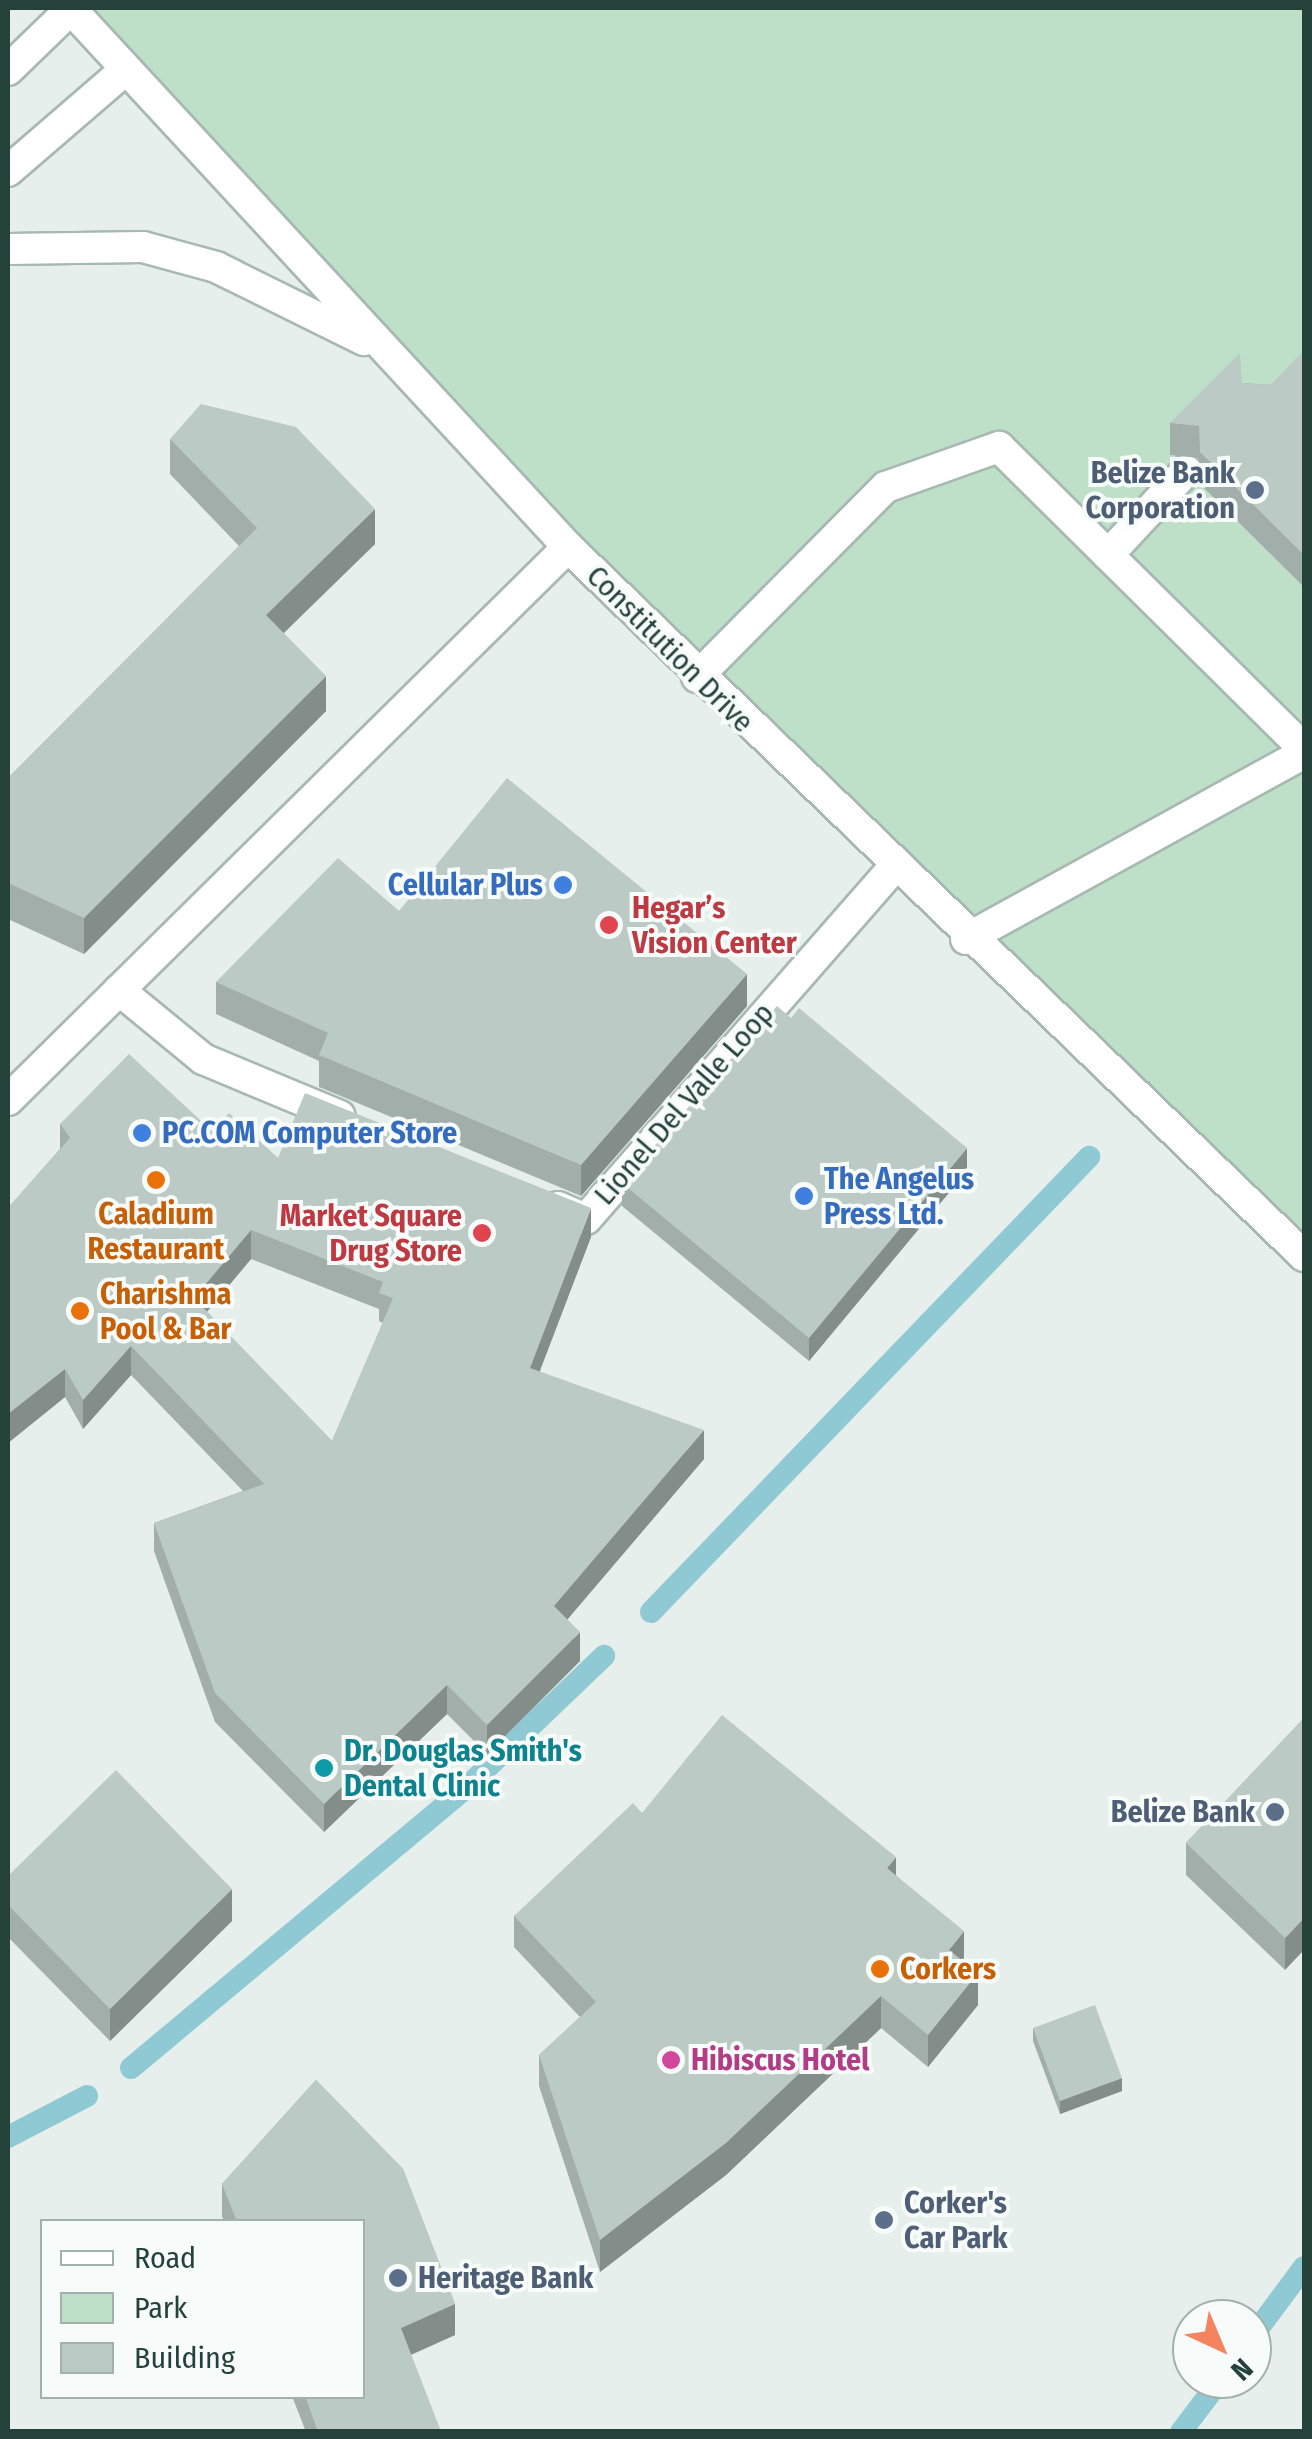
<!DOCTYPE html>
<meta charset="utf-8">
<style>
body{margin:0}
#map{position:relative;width:1312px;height:2439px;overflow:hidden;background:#e6efeb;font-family:"Fira Sans Condensed",sans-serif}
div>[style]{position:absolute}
.green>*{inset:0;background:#bfe0c8}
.stream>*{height:22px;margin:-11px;padding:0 11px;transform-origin:11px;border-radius:11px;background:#8ec9d4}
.roads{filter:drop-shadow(2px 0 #a8b8b2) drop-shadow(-2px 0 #a8b8b2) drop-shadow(0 2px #a8b8b2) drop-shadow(0 -2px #a8b8b2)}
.lane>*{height:30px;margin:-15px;padding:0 15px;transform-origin:15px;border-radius:15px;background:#fff}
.street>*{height:30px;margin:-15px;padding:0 15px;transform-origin:15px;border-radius:15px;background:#fff}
.secondary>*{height:30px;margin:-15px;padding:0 15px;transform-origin:15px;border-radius:15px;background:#fff}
.wall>*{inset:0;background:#a1aea9}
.shaded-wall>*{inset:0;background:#838d89}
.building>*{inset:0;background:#bbcac4}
.dots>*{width:28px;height:28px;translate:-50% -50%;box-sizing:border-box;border:5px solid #f7fbf9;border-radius:50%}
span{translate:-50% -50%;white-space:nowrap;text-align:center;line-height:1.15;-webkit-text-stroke:8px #f7fbf9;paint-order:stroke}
.service-label{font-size:30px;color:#4e5e75;font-weight:700}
.right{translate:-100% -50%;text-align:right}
.left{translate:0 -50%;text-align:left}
.street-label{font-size:30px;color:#24423a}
.shop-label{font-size:30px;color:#366cbe;font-weight:700}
.health-label{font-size:30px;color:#be3a42;font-weight:700}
.food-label{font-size:30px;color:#c56008;font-weight:700}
.culture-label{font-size:30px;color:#0d838f;font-weight:700}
.hotel-label{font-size:30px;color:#b23c85;font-weight:700}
.frame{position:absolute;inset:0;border:10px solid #24423a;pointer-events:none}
.legend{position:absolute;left:40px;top:2219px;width:325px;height:180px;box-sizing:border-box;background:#f7fbf9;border:2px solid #a3b1ad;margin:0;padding:12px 18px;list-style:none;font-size:30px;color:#24423a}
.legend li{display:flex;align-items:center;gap:20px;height:50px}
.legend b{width:50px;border:2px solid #a3b1ad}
.north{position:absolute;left:1172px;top:2299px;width:100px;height:100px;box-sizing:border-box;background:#f7fbf9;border:2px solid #a3b1ad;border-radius:50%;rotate:136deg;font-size:28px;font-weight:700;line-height:40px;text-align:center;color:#24423a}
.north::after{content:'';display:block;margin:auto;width:35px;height:45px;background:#f4845f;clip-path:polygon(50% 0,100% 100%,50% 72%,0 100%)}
</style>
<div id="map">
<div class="green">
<div style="clip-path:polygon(70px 8px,1304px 8px,1304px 1256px,893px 868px)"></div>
</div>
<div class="stream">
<div style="left:651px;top:1612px;width:632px;rotate:-46.09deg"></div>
<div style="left:131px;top:2068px;width:441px;rotate:-39.9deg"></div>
<div style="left:469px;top:1785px;width:187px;rotate:-43.7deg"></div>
<div style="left:8px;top:2137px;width:89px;rotate:-27.4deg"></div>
<div style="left:1252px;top:2337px;width:87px;rotate:-53.4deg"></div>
<div style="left:1181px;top:2432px;width:66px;rotate:-53deg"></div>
</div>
<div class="roads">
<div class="lane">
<div style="left:1108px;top:555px;width:115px;rotate:-47.1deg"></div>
<div style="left:697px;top:677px;width:268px;rotate:-45.2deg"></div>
<div style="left:886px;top:487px;width:120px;rotate:-19.5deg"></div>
<div style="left:999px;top:447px;width:429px;rotate:44.7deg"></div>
<div style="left:966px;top:939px;width:386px;rotate:-28.8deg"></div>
<div style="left:119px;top:990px;width:109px;rotate:39.4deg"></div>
<div style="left:203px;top:1059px;width:148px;rotate:22.6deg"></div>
<div style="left:8px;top:1100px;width:787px;rotate:-44.64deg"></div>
<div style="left:558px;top:1207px;width:30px;rotate:23deg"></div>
<div style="left:586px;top:1219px;width:466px;rotate:-48.8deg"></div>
</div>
<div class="street">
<div style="left:8px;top:70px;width:88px;rotate:-44.1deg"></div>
<div style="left:8px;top:171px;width:156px;rotate:-40.8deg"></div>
</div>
<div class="secondary">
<div style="left:70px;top:8px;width:734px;rotate:47.26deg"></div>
<div style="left:568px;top:547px;width:1022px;rotate:43.93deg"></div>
<div style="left:8px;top:249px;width:135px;rotate:-0.8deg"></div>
<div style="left:143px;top:247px;width:76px;rotate:15.3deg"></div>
<div style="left:216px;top:267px;width:165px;rotate:26.3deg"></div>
</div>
</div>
<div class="wall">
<div style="clip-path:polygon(1304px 351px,1304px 587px,1200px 484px,1199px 458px,1170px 455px,1170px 423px,1242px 383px,1271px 385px)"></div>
<div style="clip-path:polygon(170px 439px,375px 544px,284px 633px,326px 711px,84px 954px,8px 919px,8px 778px,239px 546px,170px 474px)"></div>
<div style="clip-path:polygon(399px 911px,747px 1006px,581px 1196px,319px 1087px,319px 1061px,216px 1014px,216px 982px)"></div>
<div style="clip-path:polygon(evenodd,60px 1124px,212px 1131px,278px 1158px,591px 1237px,539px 1371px,704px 1459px,567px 1620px,580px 1661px,487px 1754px,447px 1714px,324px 1832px,215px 1722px,154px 1551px,154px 1523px,243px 1491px,131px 1375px,83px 1429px,65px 1397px,8px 1443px,8px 1208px,60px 1149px,60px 1124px,251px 1259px,379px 1309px,379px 1321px,383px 1323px,332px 1441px,207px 1312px,251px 1259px)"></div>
<div style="clip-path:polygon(967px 1171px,809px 1361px,622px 1206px,622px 1183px)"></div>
<div style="clip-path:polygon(1304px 1718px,1285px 1970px,1186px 1875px,1186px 1843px)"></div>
<div style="clip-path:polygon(642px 1813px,896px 1875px,964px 1962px,978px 2005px,928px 2067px,881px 2028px,726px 2175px,600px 2272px,539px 2086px,539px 2055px,580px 2017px,514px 1947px,514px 1916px)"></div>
<div style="clip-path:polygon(8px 1876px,232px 1921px,110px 2041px,8px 1937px)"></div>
<div style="clip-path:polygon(1033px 2028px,1122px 2091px,1060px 2114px,1033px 2041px)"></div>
<div style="clip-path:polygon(316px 2080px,403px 2169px,455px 2304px,455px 2335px,411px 2355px,441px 2432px,306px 2432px,292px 2396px,362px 2396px,362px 2222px,224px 2222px,222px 2216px,222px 2184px)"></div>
</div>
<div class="shaded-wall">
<div style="clip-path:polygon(375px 509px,375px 544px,266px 650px,266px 615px)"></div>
<div style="clip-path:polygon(326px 676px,326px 711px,84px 954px,84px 918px)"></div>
<div style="clip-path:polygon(747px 974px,747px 1006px,581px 1196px,581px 1165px)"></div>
<div style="clip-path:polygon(967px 1148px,967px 1171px,809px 1361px,809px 1338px)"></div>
<div style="clip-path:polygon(591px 1208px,591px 1237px,530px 1397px,530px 1368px)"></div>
<div style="clip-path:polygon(251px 1230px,251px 1259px,194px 1327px,194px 1298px)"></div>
<div style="clip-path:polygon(131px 1346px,131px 1375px,83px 1429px,83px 1400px)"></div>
<div style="clip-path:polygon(65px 1369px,65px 1397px,8px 1443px,8px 1414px)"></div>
<div style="clip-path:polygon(704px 1430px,704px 1459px,554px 1635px,554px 1606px)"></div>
<div style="clip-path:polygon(580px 1632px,580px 1661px,487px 1754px,487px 1725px)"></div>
<div style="clip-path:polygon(447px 1685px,447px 1714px,324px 1832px,324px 1804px)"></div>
<div style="clip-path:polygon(896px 1857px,896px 1889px,887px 1868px)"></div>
<div style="clip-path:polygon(232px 1889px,232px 1921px,110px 2041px,110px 2009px)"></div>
<div style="clip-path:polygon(1304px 1918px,1304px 1950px,1285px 1970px,1285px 1938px)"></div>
<div style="clip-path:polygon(964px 1931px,964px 1963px,949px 1950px)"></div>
<div style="clip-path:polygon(978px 1973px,978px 2005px,928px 2067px,928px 2035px)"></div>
<div style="clip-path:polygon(881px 1996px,881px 2028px,726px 2175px,600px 2272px,600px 2240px)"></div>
<div style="clip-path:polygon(1122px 2078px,1122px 2091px,1060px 2114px,1060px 2101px)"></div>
<div style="clip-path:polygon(455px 2304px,455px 2335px,401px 2359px,401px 2328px)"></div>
</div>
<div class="building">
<div style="clip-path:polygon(1304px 351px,1304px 555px,1200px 452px,1199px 426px,1170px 423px,1240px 353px,1242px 383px,1271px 385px)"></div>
<div style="clip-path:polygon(201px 404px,296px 427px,375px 509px,266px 615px,326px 676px,84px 918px,8px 883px,8px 778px,257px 528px,170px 439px)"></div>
<div style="clip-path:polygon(507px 778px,747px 974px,581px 1165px,319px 1055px,328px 1033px,216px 982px,338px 858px,399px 911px)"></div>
<div style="clip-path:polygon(777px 1006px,791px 1018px,799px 1008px,967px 1148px,809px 1338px,622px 1183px)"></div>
<div style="clip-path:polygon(evenodd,129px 1054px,212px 1131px,229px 1113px,278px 1158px,305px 1093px,591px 1208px,530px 1368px,704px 1430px,554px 1606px,580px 1632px,487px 1725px,447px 1685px,324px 1804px,215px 1693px,154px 1523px,264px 1484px,131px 1346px,83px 1400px,65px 1369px,8px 1414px,8px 1208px,70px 1138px,60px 1124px,129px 1054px,251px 1230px,383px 1282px,379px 1293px,393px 1298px,332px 1441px,194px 1298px,251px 1230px)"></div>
<div style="clip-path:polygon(722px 1715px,896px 1857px,887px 1868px,964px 1931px,949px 1950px,978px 1973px,928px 2035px,881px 1996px,726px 2143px,600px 2240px,539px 2055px,596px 2002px,514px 1916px,633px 1803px,642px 1813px)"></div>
<div style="clip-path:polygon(1304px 1718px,1304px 1918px,1285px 1938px,1186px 1843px)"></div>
<div style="clip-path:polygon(116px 1770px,232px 1889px,110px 2009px,8px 1905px,8px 1876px)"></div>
<div style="clip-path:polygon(1095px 2005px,1122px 2078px,1060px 2101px,1033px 2028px)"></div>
<div style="clip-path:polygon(316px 2080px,403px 2169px,455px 2304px,401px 2328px,441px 2432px,318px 2432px,305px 2396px,362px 2396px,362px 2222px,237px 2222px,222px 2184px)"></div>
</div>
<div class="dots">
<div style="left:1255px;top:490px;background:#5c6f8a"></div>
<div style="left:563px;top:885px;background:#3f7fe0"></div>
<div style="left:609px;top:925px;background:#e0444e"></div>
<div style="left:142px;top:1133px;background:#3f7fe0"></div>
<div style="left:156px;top:1180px;background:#e8710a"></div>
<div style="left:804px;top:1196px;background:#3f7fe0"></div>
<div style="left:482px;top:1233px;background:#e0444e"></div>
<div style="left:80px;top:1311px;background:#e8710a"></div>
<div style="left:324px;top:1768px;background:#0f9aa8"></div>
<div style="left:1275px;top:1812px;background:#5c6f8a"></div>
<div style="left:880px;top:1969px;background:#e8710a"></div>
<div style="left:671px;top:2060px;background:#d1479c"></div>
<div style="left:884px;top:2220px;background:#5c6f8a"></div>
<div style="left:398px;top:2278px;background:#5c6f8a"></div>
</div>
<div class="service-label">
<span class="right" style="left:1235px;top:490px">Belize Bank<br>Corporation</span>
<span class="right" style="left:1255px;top:1812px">Belize Bank</span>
<span class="left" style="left:904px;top:2220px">Corker's<br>Car Park</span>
<span class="left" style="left:418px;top:2278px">Heritage Bank</span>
</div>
<div class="street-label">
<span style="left:670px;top:649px;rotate:45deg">Constitution Drive</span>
<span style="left:684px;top:1104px;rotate:-49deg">Lionel Del Valle Loop</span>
</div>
<div class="shop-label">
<span class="right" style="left:543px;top:885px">Cellular Plus</span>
<span class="left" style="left:162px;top:1133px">PC.COM Computer Store</span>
<span class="left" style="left:824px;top:1196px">The Angelus<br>Press Ltd.</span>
</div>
<div class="health-label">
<span class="left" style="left:632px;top:925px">Hegar’s<br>Vision Center</span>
<span class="right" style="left:462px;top:1233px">Market Square<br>Drug Store</span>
</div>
<div class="food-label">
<span style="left:156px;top:1231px">Caladium<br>Restaurant</span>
<span class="left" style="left:100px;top:1311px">Charishma<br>Pool &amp; Bar</span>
<span class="left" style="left:900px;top:1969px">Corkers</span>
</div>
<div class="culture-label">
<span class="left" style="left:344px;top:1768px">Dr. Douglas Smith's<br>Dental Clinic</span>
</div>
<div class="hotel-label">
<span class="left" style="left:691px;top:2060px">Hibiscus Hotel</span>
</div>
<div class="frame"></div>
<ul class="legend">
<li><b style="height:12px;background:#fff"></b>Road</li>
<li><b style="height:28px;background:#bfe0c8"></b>Park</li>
<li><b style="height:28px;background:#bbcac4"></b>Building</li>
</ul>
<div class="north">N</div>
</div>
